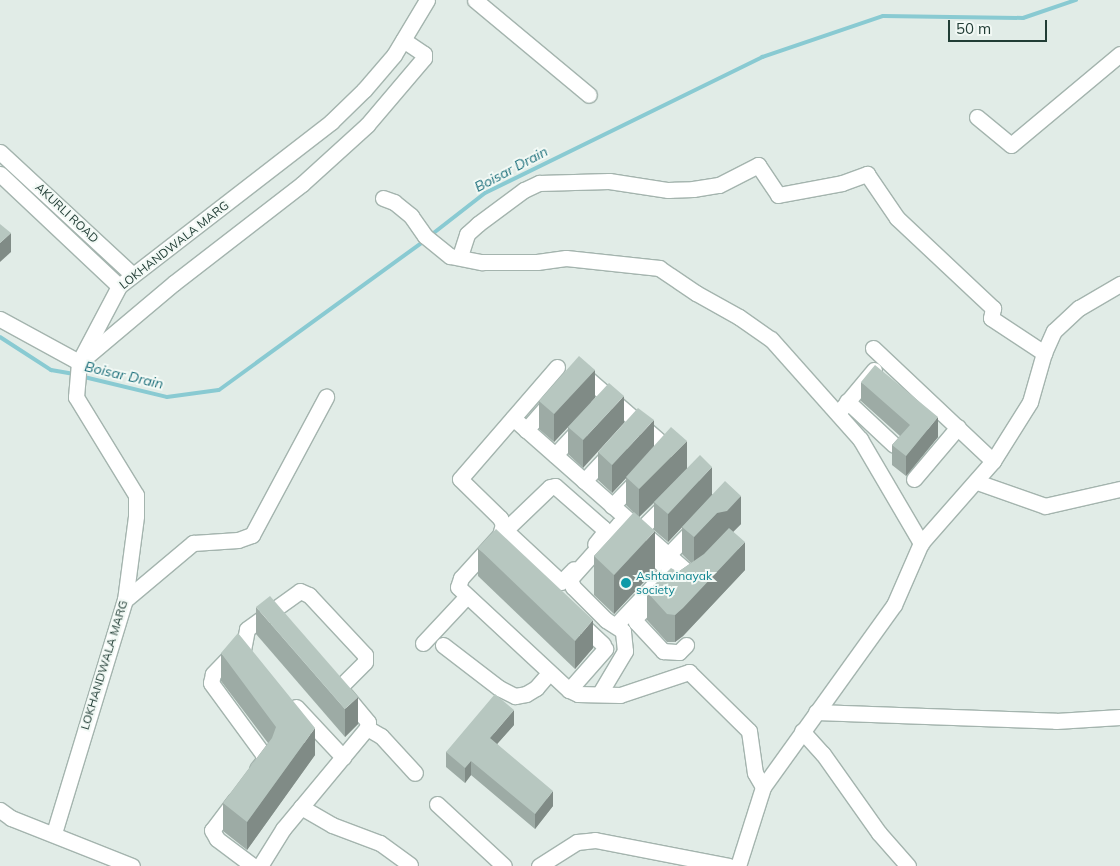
<!DOCTYPE html>
<style>
body{margin:0}
#map{position:relative;width:1120px;height:866px;overflow:hidden;background:#e1ece7;font-family:Mulish,sans-serif}
div>[style]{position:absolute}
.stream>*{height:4px;margin:-2px;padding:0 2px;transform-origin:2px;border-radius:2px;background:#89cad2}
.roads{filter:drop-shadow(1px 0 #a4b4ae) drop-shadow(-1px 0 #a4b4ae) drop-shadow(0 1px #a4b4ae) drop-shadow(0 -1px #a4b4ae)}
.minor>*{height:15px;margin:-7.5px;padding:0 7.5px;transform-origin:7.5px;border-radius:7.5px;background:#fff}
.wall>*{inset:0;background:#9daba5}
.shaded-wall>*{inset:0;background:#808b86}
.building>*{inset:0;background:#b7c7c0}
.dots>*{width:14px;height:14px;translate:-50% -50%;box-sizing:border-box;border:2px solid #f2f9f5;border-radius:50%}
span{translate:-50% -50%;white-space:nowrap;text-align:center;line-height:1.15;-webkit-text-stroke:4px #f2f9f5;paint-order:stroke}
.street-label{font-size:12px;color:#213d35}
.culture-label{font-size:12px;color:#0d838f}
.left{translate:0 -50%;text-align:left}
.water-label{font-size:14px;color:#1b6e7a;font-style:italic}
.scale{position:absolute;left:948px;top:20px;width:99px;height:22px;box-sizing:border-box;border:2px solid #213d35;border-top:0;padding-left:6px;font-size:15px;line-height:18px;white-space:nowrap;color:#213d35;-webkit-text-stroke:4px #f2f9f5;paint-order:stroke}
</style>
<div id="map">
<div class="stream">
<div style="left:431px;top:235px;width:68px;rotate:-37.9deg"></div>
<div style="left:485px;top:193px;width:309px;rotate:-26.1deg"></div>
<div style="left:762px;top:57px;width:128px;rotate:-18.7deg"></div>
<div style="left:883px;top:16px;width:140px;rotate:0.8deg"></div>
<div style="left:1023px;top:18px;width:56px;rotate:-18.8deg"></div>
<div style="left:0;top:337px;width:61px;rotate:32.9deg"></div>
<div style="left:51px;top:370px;width:22px;rotate:10deg"></div>
<div style="left:80px;top:376px;width:89px;rotate:13.6deg"></div>
<div style="left:167px;top:397px;width:52px;rotate:-7.7deg"></div>
<div style="left:219px;top:390px;width:253px;rotate:-36deg"></div>
</div>
<div class="roads">
<div class="minor">
<div style="left:475px;top:0;width:148px;rotate:39.8deg"></div>
<div style="left:977px;top:117px;width:44px;rotate:39.5deg"></div>
<div style="left:1011px;top:145px;width:142px;rotate:-39.9deg"></div>
<div style="left:0;top:152px;width:181px;rotate:42.8deg"></div>
<div style="left:0;top:174px;width:163px;rotate:43.3deg"></div>
<div style="left:383px;top:198px;width:12px;rotate:20deg"></div>
<div style="left:394px;top:202px;width:22px;rotate:39deg"></div>
<div style="left:411px;top:216px;width:24px;rotate:55deg"></div>
<div style="left:425px;top:236px;width:32px;rotate:39deg"></div>
<div style="left:450px;top:256px;width:33px;rotate:11deg"></div>
<div style="left:482px;top:262px;width:55px"></div>
<div style="left:537px;top:262px;width:29px;rotate:-8deg"></div>
<div style="left:566px;top:258px;width:94px;rotate:6.1deg"></div>
<div style="left:659px;top:268px;width:45px;rotate:34deg"></div>
<div style="left:696px;top:293px;width:49px;rotate:29.2deg"></div>
<div style="left:739px;top:317px;width:39px;rotate:35deg"></div>
<div style="left:771px;top:339px;width:134px;rotate:48.3deg"></div>
<div style="left:860px;top:439px;width:121px;rotate:59.6deg"></div>
<div style="left:460px;top:256px;width:23px;rotate:-72deg"></div>
<div style="left:467px;top:234px;width:15px;rotate:-42deg"></div>
<div style="left:478px;top:224px;width:57px;rotate:-36.5deg"></div>
<div style="left:524px;top:190px;width:17px;rotate:-25deg"></div>
<div style="left:539px;top:183px;width:70px;rotate:-1.6deg"></div>
<div style="left:609px;top:181px;width:60px;rotate:8.7deg"></div>
<div style="left:668px;top:190px;width:25px;rotate:-2deg"></div>
<div style="left:693px;top:189px;width:26px;rotate:-9deg"></div>
<div style="left:719px;top:185px;width:44px;rotate:-27.1deg"></div>
<div style="left:758px;top:165px;width:36px;rotate:56deg"></div>
<div style="left:778px;top:195px;width:65px;rotate:-10.6deg"></div>
<div style="left:842px;top:183px;width:27px;rotate:-20deg"></div>
<div style="left:867px;top:174px;width:53px;rotate:55.7deg"></div>
<div style="left:897px;top:218px;width:132px;rotate:43.2deg"></div>
<div style="left:993px;top:308px;width:10px;rotate:101deg"></div>
<div style="left:991px;top:318px;width:64px;rotate:33.4deg"></div>
<div style="left:0;top:319px;width:90px;rotate:28.6deg"></div>
<div style="left:79px;top:362px;width:9px;rotate:-36deg"></div>
<div style="left:86px;top:357px;width:115px;rotate:-40.1deg"></div>
<div style="left:174px;top:283px;width:162px;rotate:-37.7deg"></div>
<div style="left:302px;top:184px;width:88px;rotate:-42.2deg"></div>
<div style="left:367px;top:125px;width:88px;rotate:-49.6deg"></div>
<div style="left:424px;top:58px;width:4px;rotate:-90deg"></div>
<div style="left:424px;top:54px;width:25px;rotate:-146deg"></div>
<div style="left:873px;top:348px;width:165px;rotate:43.3deg"></div>
<div style="left:557px;top:367px;width:148px;rotate:130.9deg"></div>
<div style="left:460px;top:479px;width:56px;rotate:44.3deg"></div>
<div style="left:500px;top:518px;width:7px;rotate:63deg"></div>
<div style="left:503px;top:524px;width:11px;rotate:105deg"></div>
<div style="left:500px;top:535px;width:58px;rotate:132.2deg"></div>
<div style="left:461px;top:578px;width:9px;rotate:108deg"></div>
<div style="left:458px;top:587px;width:151px;rotate:42.9deg"></div>
<div style="left:569px;top:690px;width:10px;rotate:24deg"></div>
<div style="left:578px;top:694px;width:42px;rotate:1.4deg"></div>
<div style="left:620px;top:695px;width:73px;rotate:-18.4deg"></div>
<div style="left:689px;top:672px;width:84px;rotate:44.5deg"></div>
<div style="left:749px;top:731px;width:42px;rotate:81.9deg"></div>
<div style="left:755px;top:773px;width:16px;rotate:60deg"></div>
<div style="left:579px;top:371px;width:105px;rotate:41.1deg"></div>
<div style="left:847px;top:401px;width:64px;rotate:43.1deg"></div>
<div style="left:838px;top:413px;width:56px;rotate:-50.1deg"></div>
<div style="left:513px;top:418px;width:239px;rotate:41.4deg"></div>
<div style="left:692px;top:576px;width:9px;rotate:-21deg"></div>
<div style="left:526px;top:430px;width:41px;rotate:-48.9deg"></div>
<div style="left:555px;top:455px;width:38px;rotate:-47deg"></div>
<div style="left:914px;top:479px;width:68px;rotate:-49.8deg"></div>
<div style="left:584px;top:481px;width:41px;rotate:-47deg"></div>
<div style="left:977px;top:482px;width:72px;rotate:19.4deg"></div>
<div style="left:1045px;top:506px;width:77px;rotate:-12.8deg"></div>
<div style="left:612px;top:506px;width:39px;rotate:-46deg"></div>
<div style="left:505px;top:530px;width:76px;rotate:42.9deg"></div>
<div style="left:561px;top:582px;width:18px;rotate:-45deg"></div>
<div style="left:640px;top:530px;width:38px;rotate:-45deg"></div>
<div style="left:500px;top:535px;width:69px;rotate:-43.8deg"></div>
<div style="left:550px;top:487px;width:5px;rotate:-11deg"></div>
<div style="left:555px;top:486px;width:64px;rotate:41.2deg"></div>
<div style="left:603px;top:528px;width:5px;rotate:79deg"></div>
<div style="left:604px;top:533px;width:14px;rotate:129deg"></div>
<div style="left:668px;top:555px;width:39px;rotate:-46deg"></div>
<div style="left:125px;top:600px;width:89px;rotate:-40deg"></div>
<div style="left:193px;top:543px;width:45px;rotate:-3.8deg"></div>
<div style="left:238px;top:540px;width:15px;rotate:-20deg"></div>
<div style="left:252px;top:535px;width:157px;rotate:-61.8deg"></div>
<div style="left:649px;top:604px;width:18px;rotate:135deg"></div>
<div style="left:636px;top:617px;width:5px;rotate:90deg"></div>
<div style="left:636px;top:622px;width:40px;rotate:47deg"></div>
<div style="left:663px;top:651px;width:16px;rotate:4deg"></div>
<div style="left:679px;top:652px;width:10px;rotate:-45deg"></div>
<div style="left:578px;top:621px;width:34px;rotate:43deg"></div>
<div style="left:423px;top:643px;width:63px;rotate:-46.9deg"></div>
<div style="left:443px;top:645px;width:71px;rotate:37.5deg"></div>
<div style="left:499px;top:688px;width:18px;rotate:27deg"></div>
<div style="left:515px;top:696px;width:11px;rotate:-10deg"></div>
<div style="left:526px;top:694px;width:12px;rotate:-31deg"></div>
<div style="left:536px;top:688px;width:20px;rotate:-49deg"></div>
<div style="left:243px;top:650px;width:21px;rotate:-79deg"></div>
<div style="left:247px;top:629px;width:65px;rotate:-35.6deg"></div>
<div style="left:300px;top:591px;width:10px;rotate:24deg"></div>
<div style="left:309px;top:595px;width:82px;rotate:47deg"></div>
<div style="left:365px;top:655px;width:7px;rotate:90deg"></div>
<div style="left:365px;top:662px;width:37px;rotate:135deg"></div>
<div style="left:235px;top:651px;width:32px;rotate:134deg"></div>
<div style="left:213px;top:674px;width:9px;rotate:103deg"></div>
<div style="left:211px;top:683px;width:88px;rotate:53.8deg"></div>
<div style="left:263px;top:754px;width:6px;rotate:81deg"></div>
<div style="left:264px;top:760px;width:11px;rotate:128deg"></div>
<div style="left:569px;top:690px;width:55px;rotate:-48.7deg"></div>
<div style="left:600px;top:693px;width:49px;rotate:-59.2deg"></div>
<div style="left:625px;top:651px;width:20px;rotate:-96deg"></div>
<div style="left:623px;top:631px;width:20px;rotate:-147deg"></div>
<div style="left:606px;top:620px;width:47px;rotate:-135deg"></div>
<div style="left:573px;top:587px;width:9px;rotate:-111deg"></div>
<div style="left:570px;top:579px;width:74px;rotate:-48.3deg"></div>
<div style="left:619px;top:524px;width:63px;rotate:43.1deg"></div>
<div style="left:665px;top:567px;width:5px;rotate:79deg"></div>
<div style="left:666px;top:572px;width:71px;rotate:133.3deg"></div>
<div style="left:296px;top:707px;width:69px;rotate:46.8deg"></div>
<div style="left:816px;top:712px;width:240px;rotate:2.1deg"></div>
<div style="left:1056px;top:721px;width:64px;rotate:-3.6deg"></div>
<div style="left:367px;top:728px;width:16px;rotate:30deg"></div>
<div style="left:381px;top:736px;width:50px;rotate:47.4deg"></div>
<div style="left:802px;top:731px;width:31px;rotate:48deg"></div>
<div style="left:823px;top:754px;width:97px;rotate:54.7deg"></div>
<div style="left:879px;top:833px;width:44px;rotate:48.7deg"></div>
<div style="left:235px;top:800px;width:38px;rotate:127deg"></div>
<div style="left:212px;top:830px;width:10px;rotate:61deg"></div>
<div style="left:217px;top:839px;width:45px;rotate:36.9deg"></div>
<div style="left:437px;top:804px;width:91px;rotate:42.8deg"></div>
<div style="left:301px;top:807px;width:36px;rotate:30deg"></div>
<div style="left:332px;top:825px;width:51px;rotate:20.6deg"></div>
<div style="left:380px;top:843px;width:37px;rotate:36deg"></div>
<div style="left:0;top:810px;width:14px;rotate:36deg"></div>
<div style="left:11px;top:818px;width:130px;rotate:21.6deg"></div>
<div style="left:54px;top:833px;width:244px;rotate:-73.1deg"></div>
<div style="left:125px;top:600px;width:85px;rotate:-82.5deg"></div>
<div style="left:136px;top:516px;width:21px;rotate:-90deg"></div>
<div style="left:136px;top:495px;width:115px;rotate:-121.5deg"></div>
<div style="left:76px;top:397px;width:35px;rotate:-85deg"></div>
<div style="left:79px;top:362px;width:86px;rotate:-62.2deg"></div>
<div style="left:119px;top:286px;width:268px;rotate:-37.7deg"></div>
<div style="left:331px;top:122px;width:46px;rotate:-44.1deg"></div>
<div style="left:364px;top:90px;width:46px;rotate:-49.4deg"></div>
<div style="left:394px;top:55px;width:64px;rotate:-59deg"></div>
<div style="left:260px;top:866px;width:44px;rotate:-58.1deg"></div>
<div style="left:283px;top:829px;width:131px;rotate:-50.3deg"></div>
<div style="left:367px;top:728px;width:6px;rotate:-81deg"></div>
<div style="left:368px;top:722px;width:35px;rotate:-130deg"></div>
<div style="left:539px;top:866px;width:45px;rotate:-32.3deg"></div>
<div style="left:577px;top:842px;width:18px;rotate:-6deg"></div>
<div style="left:595px;top:840px;width:136px;rotate:11deg"></div>
<div style="left:738px;top:866px;width:83px;rotate:-72.4deg"></div>
<div style="left:763px;top:787px;width:224px;rotate:-54.3deg"></div>
<div style="left:894px;top:605px;width:68px;rotate:-66.5deg"></div>
<div style="left:921px;top:543px;width:109px;rotate:-48.7deg"></div>
<div style="left:993px;top:461px;width:70px;rotate:-57.9deg"></div>
<div style="left:1030px;top:402px;width:51px;rotate:-74.1deg"></div>
<div style="left:1044px;top:353px;width:24px;rotate:-66deg"></div>
<div style="left:1054px;top:331px;width:34px;rotate:-43deg"></div>
<div style="left:1079px;top:308px;width:48px;rotate:-30.3deg"></div>
</div>
</div>
<div class="wall">
<div style="clip-path:polygon(595px 370px,583px 468px,568px 454px,568px 427px,554px 442px,539px 429px,539px 401px)"></div>
<div style="clip-path:polygon(861px 382px,938px 437px,906px 476px,892px 465px,892px 445px,900px 436px,861px 401px)"></div>
<div style="clip-path:polygon(654px 446px,687px 468px,741px 524px,733px 532px,745px 570px,683px 636px,675px 642px,667px 642px,647px 620px,647px 592px,678px 572px,691px 563px,682px 554px,682px 527px,668px 542px,654px 530px,654px 503px,639px 517px,655px 570px,614px 614px,594px 595px,594px 556px,634px 513px,626px 505px,626px 478px,612px 493px,598px 480px,598px 452px)"></div>
<div style="clip-path:polygon(478px 548px,593px 648px,575px 669px,478px 576px)"></div>
<div style="clip-path:polygon(256px 607px,358px 724px,345px 737px,256px 634px)"></div>
<div style="clip-path:polygon(221px 653px,315px 755px,247px 850px,223px 831px,223px 803px,268px 743px,221px 681px)"></div>
<div style="clip-path:polygon(514px 725px,497px 744px,553px 806px,535px 829px,471px 775px,465px 783px,446px 767px,446px 752px)"></div>
</div>
<div class="shaded-wall">
<div style="clip-path:polygon(11px 233px,11px 252px,0 262px,0 243px)"></div>
<div style="clip-path:polygon(595px 370px,595px 398px,554px 442px,554px 414px)"></div>
<div style="clip-path:polygon(624px 396px,624px 423px,583px 468px,583px 440px)"></div>
<div style="clip-path:polygon(938px 417px,938px 437px,906px 476px,906px 456px)"></div>
<div style="clip-path:polygon(654px 420px,654px 448px,612px 493px,612px 465px)"></div>
<div style="clip-path:polygon(687px 441px,687px 469px,639px 517px,639px 489px)"></div>
<div style="clip-path:polygon(712px 467px,712px 495px,668px 542px,668px 514px)"></div>
<div style="clip-path:polygon(741px 496px,741px 524px,727px 538px,694px 565px,694px 537px,717px 513px)"></div>
<div style="clip-path:polygon(655px 531px,655px 570px,614px 614px,614px 575px)"></div>
<div style="clip-path:polygon(745px 542px,745px 570px,683px 636px,675px 642px,675px 615px)"></div>
<div style="clip-path:polygon(593px 620px,593px 648px,575px 669px,575px 641px)"></div>
<div style="clip-path:polygon(358px 697px,358px 724px,345px 737px,345px 709px)"></div>
<div style="clip-path:polygon(514px 710px,514px 725px,490px 752px,490px 738px)"></div>
<div style="clip-path:polygon(315px 728px,315px 755px,247px 850px,247px 822px)"></div>
<div style="clip-path:polygon(471px 761px,471px 775px,465px 783px,465px 768px)"></div>
<div style="clip-path:polygon(553px 791px,553px 806px,535px 829px,535px 814px)"></div>
</div>
<div class="building">
<div style="clip-path:polygon(0 224px,11px 233px,0 243px)"></div>
<div style="clip-path:polygon(579px 356px,595px 370px,554px 414px,539px 401px)"></div>
<div style="clip-path:polygon(875px 365px,938px 417px,906px 456px,892px 445px,910px 425px,861px 382px)"></div>
<div style="clip-path:polygon(609px 383px,624px 396px,583px 440px,568px 427px)"></div>
<div style="clip-path:polygon(638px 408px,654px 420px,612px 465px,598px 452px)"></div>
<div style="clip-path:polygon(671px 427px,687px 441px,639px 489px,626px 477px)"></div>
<div style="clip-path:polygon(700px 455px,712px 467px,668px 514px,654px 502px)"></div>
<div style="clip-path:polygon(725px 481px,741px 496px,727px 511px,717px 513px,694px 537px,682px 527px)"></div>
<div style="clip-path:polygon(634px 512px,655px 531px,614px 575px,594px 556px)"></div>
<div style="clip-path:polygon(729px 528px,745px 542px,683px 608px,675px 615px,667px 614px,647px 592px,671px 568px,678px 572px,704px 554px)"></div>
<div style="clip-path:polygon(496px 529px,593px 620px,575px 641px,478px 548px)"></div>
<div style="clip-path:polygon(270px 596px,358px 697px,345px 709px,256px 607px)"></div>
<div style="clip-path:polygon(238px 633px,315px 728px,247px 822px,223px 803px,272px 738px,276px 727px,221px 653px)"></div>
<div style="clip-path:polygon(495px 694px,514px 710px,490px 738px,553px 791px,535px 814px,471px 761px,465px 768px,446px 752px)"></div>
</div>
<div class="dots">
<div style="left:626px;top:583px;background:#0f9aa8"></div>
</div>
<div class="street-label">
<span style="left:67px;top:213px;rotate:43deg">AKURLI ROAD</span>
<span style="left:174px;top:245px;rotate:-38deg">LOKHANDWALA MARG</span>
<span style="left:104px;top:665px;rotate:-73deg">LOKHANDWALA MARG</span>
</div>
<div class="culture-label">
<span class="left" style="left:636px;top:583px">Ashtavinayak<br>society</span>
</div>
<div class="water-label">
<span style="left:511px;top:169px;rotate:-28deg">Boisar Drain</span>
<span style="left:124px;top:375px;rotate:13deg">Boisar Drain</span>
</div>
<div class="scale">50 m</div>
</div>
